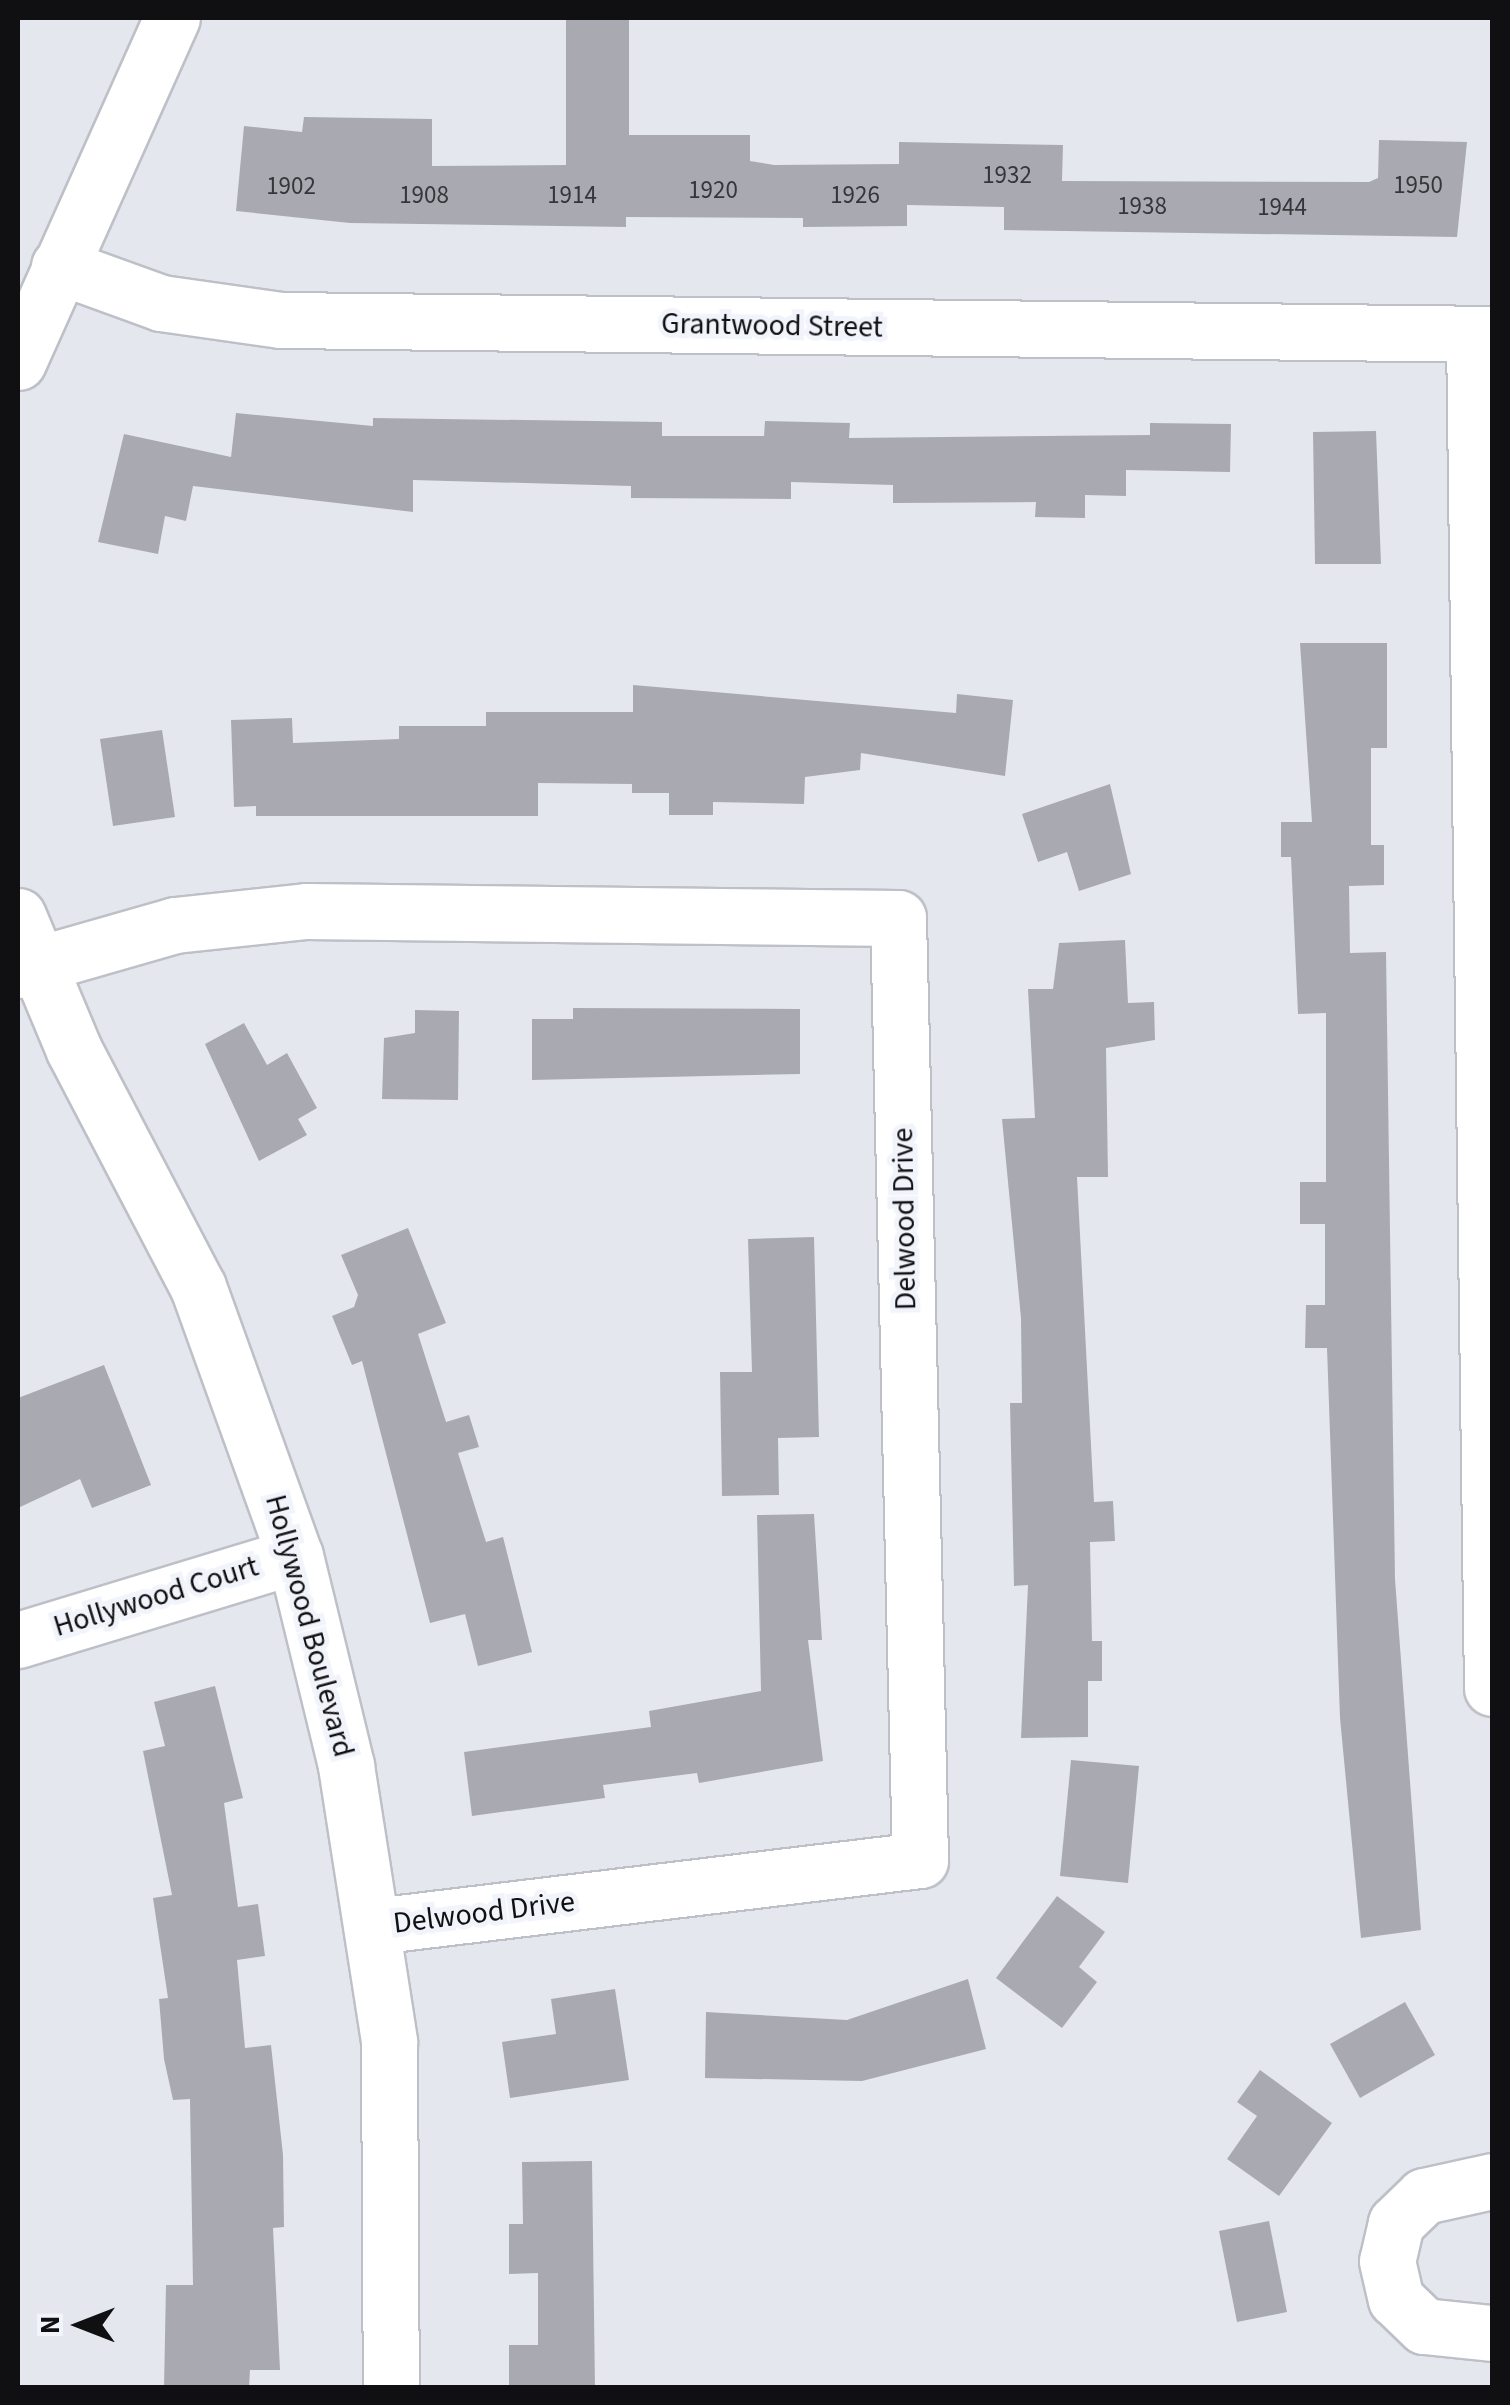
<!DOCTYPE html>
<style>
body{margin:0}
#map{position:relative;width:1510px;height:2405px;overflow:hidden;background:#e5e7ef;font-family:"Source Sans 3",sans-serif}
div>[style]{position:absolute}
.building>*{inset:0;background:#a9aab1}
.roads{filter:drop-shadow(2px 0 #bec0c7) drop-shadow(-2px 0 #bec0c7) drop-shadow(0 2px #bec0c7) drop-shadow(0 -2px #bec0c7)}
.minor>*{height:55px;margin:-27.5px;padding:0 27.5px;transform-origin:27.5px;border-radius:27.5px;background:#fff}
span{translate:-50% -50%;white-space:nowrap;text-align:center;line-height:1.15;-webkit-text-stroke:10px #f2f4fc;paint-order:stroke}
.number-label{font-size:25px;color:#36363a}
.number-label span{-webkit-text-stroke-width:0}
.street-label{font-size:30px;color:#101013}
.frame{position:absolute;inset:0;border:20px solid #101013;pointer-events:none}
.north{position:absolute;left:30px;top:2275px;width:100px;height:100px;-webkit-text-stroke:8px #f2f4fc;paint-order:stroke;rotate:270deg;font-size:28px;font-weight:700;line-height:40px;text-align:center;color:#101013}
.north::after{content:'';display:block;margin:auto;width:35px;height:45px;background:#101013;clip-path:polygon(50% 0,100% 100%,50% 72%,0 100%)}
</style>
<div id="map">
<div class="building">
<div style="clip-path:polygon(566px 18px,629px 18px,629px 135px,750px 135px,750px 161px,774px 165px,899px 164px,899px 142px,1063px 145px,1062px 181px,1369px 182px,1378px 178px,1379px 140px,1467px 142px,1457px 237px,1004px 230px,1004px 207px,907px 205px,907px 226px,803px 227px,803px 218px,626px 217px,626px 227px,350px 223px,236px 211px,244px 126px,302px 132px,304px 117px,432px 119px,432px 166px,566px 165px)"></div>
<div style="clip-path:polygon(236px 413px,373px 426px,373px 418px,662px 422px,662px 436px,764px 436px,765px 421px,850px 423px,849px 438px,1150px 435px,1150px 423px,1231px 424px,1230px 472px,1126px 470px,1126px 496px,1085px 495px,1085px 518px,1035px 517px,1036px 502px,893px 503px,893px 485px,791px 482px,791px 499px,631px 498px,631px 486px,413px 480px,413px 512px,193px 486px,186px 521px,165px 516px,158px 554px,98px 542px,124px 434px,231px 457px)"></div>
<div style="clip-path:polygon(1376px 431px,1381px 564px,1315px 564px,1313px 432px)"></div>
<div style="clip-path:polygon(1300px 643px,1387px 643px,1387px 748px,1371px 748px,1371px 845px,1384px 845px,1384px 885px,1349px 886px,1350px 953px,1386px 952px,1395px 1579px,1421px 1930px,1361px 1938px,1340px 1718px,1327px 1348px,1305px 1348px,1306px 1305px,1325px 1305px,1325px 1224px,1300px 1224px,1300px 1182px,1326px 1182px,1326px 1013px,1298px 1014px,1291px 857px,1281px 857px,1281px 822px,1312px 822px)"></div>
<div style="clip-path:polygon(633px 685px,956px 713px,957px 694px,1013px 700px,1005px 776px,861px 753px,860px 770px,805px 777px,804px 804px,713px 802px,713px 815px,669px 815px,669px 793px,632px 793px,632px 784px,538px 783px,538px 816px,256px 816px,256px 806px,234px 807px,231px 720px,292px 718px,293px 743px,399px 739px,399px 726px,486px 726px,486px 712px,633px 712px)"></div>
<div style="clip-path:polygon(162px 730px,175px 817px,113px 826px,100px 739px)"></div>
<div style="clip-path:polygon(1110px 784px,1131px 874px,1079px 891px,1067px 852px,1038px 862px,1022px 814px)"></div>
<div style="clip-path:polygon(1125px 940px,1128px 1003px,1154px 1002px,1155px 1040px,1106px 1048px,1108px 1177px,1077px 1177px,1094px 1502px,1113px 1501px,1115px 1541px,1090px 1542px,1092px 1641px,1102px 1641px,1102px 1681px,1088px 1681px,1088px 1737px,1021px 1738px,1028px 1585px,1014px 1586px,1010px 1403px,1022px 1403px,1021px 1318px,1002px 1119px,1035px 1118px,1028px 989px,1053px 989px,1059px 943px)"></div>
<div style="clip-path:polygon(573px 1008px,800px 1009px,800px 1074px,532px 1080px,532px 1019px,573px 1019px)"></div>
<div style="clip-path:polygon(415px 1010px,459px 1011px,458px 1100px,382px 1099px,384px 1038px,415px 1033px)"></div>
<div style="clip-path:polygon(244px 1023px,267px 1065px,287px 1053px,317px 1108px,298px 1119px,307px 1135px,259px 1161px,205px 1044px)"></div>
<div style="clip-path:polygon(408px 1228px,446px 1323px,418px 1334px,446px 1422px,469px 1415px,479px 1447px,458px 1453px,486px 1542px,503px 1537px,532px 1652px,478px 1666px,465px 1614px,430px 1623px,362px 1361px,352px 1365px,332px 1316px,354px 1307px,358px 1295px,341px 1255px)"></div>
<div style="clip-path:polygon(814px 1237px,819px 1437px,778px 1438px,779px 1495px,722px 1496px,720px 1372px,752px 1372px,748px 1239px)"></div>
<div style="clip-path:polygon(104px 1365px,151px 1485px,92px 1508px,80px 1479px,18px 1508px,18px 1398px)"></div>
<div style="clip-path:polygon(814px 1514px,822px 1640px,808px 1640px,823px 1761px,699px 1783px,697px 1773px,603px 1785px,605px 1798px,472px 1816px,464px 1752px,651px 1727px,649px 1711px,761px 1691px,757px 1515px)"></div>
<div style="clip-path:polygon(215px 1686px,243px 1798px,224px 1803px,238px 1907px,258px 1904px,265px 1956px,237px 1960px,245px 2048px,271px 2045px,283px 2155px,284px 2227px,273px 2228px,280px 2370px,250px 2370px,249px 2388px,164px 2388px,166px 2285px,193px 2285px,190px 2099px,173px 2100px,164px 2059px,159px 1999px,168px 1998px,153px 1898px,172px 1895px,143px 1751px,165px 1746px,154px 1702px)"></div>
<div style="clip-path:polygon(1071px 1760px,1139px 1766px,1128px 1883px,1060px 1876px)"></div>
<div style="clip-path:polygon(1057px 1896px,1105px 1932px,1079px 1967px,1097px 1982px,1062px 2028px,996px 1978px)"></div>
<div style="clip-path:polygon(968px 1979px,986px 2049px,862px 2081px,705px 2078px,706px 2012px,847px 2020px)"></div>
<div style="clip-path:polygon(615px 1989px,629px 2080px,510px 2098px,502px 2042px,556px 2034px,551px 1999px)"></div>
<div style="clip-path:polygon(1405px 2002px,1435px 2055px,1360px 2098px,1330px 2044px)"></div>
<div style="clip-path:polygon(1260px 2070px,1332px 2123px,1279px 2196px,1227px 2159px,1257px 2116px,1237px 2102px)"></div>
<div style="clip-path:polygon(592px 2161px,595px 2388px,509px 2388px,509px 2345px,538px 2345px,538px 2273px,509px 2274px,509px 2224px,523px 2224px,522px 2162px)"></div>
<div style="clip-path:polygon(1269px 2221px,1287px 2312px,1237px 2322px,1219px 2231px)"></div>
</div>
<div class="roads">
<div class="minor">
<div style="left:59px;top:266px;width:109px;rotate:19.9deg"></div>
<div style="left:161px;top:303px;width:121px;rotate:8.1deg"></div>
<div style="left:281px;top:320px;width:1211px;rotate:0.66deg"></div>
<div style="left:1474px;top:334px;width:1354px;rotate:89.24deg"></div>
<div style="left:18px;top:362px;width:377px;rotate:-65.9deg"></div>
<div style="left:18px;top:916px;width:145px;rotate:67.3deg"></div>
<div style="left:74px;top:1050px;width:267px;rotate:62.4deg"></div>
<div style="left:198px;top:1287px;width:286px;rotate:70.2deg"></div>
<div style="left:295px;top:1556px;width:216px;rotate:76.3deg"></div>
<div style="left:346px;top:1766px;width:279px;rotate:81.1deg"></div>
<div style="left:389px;top:2042px;width:346px;rotate:89.7deg"></div>
<div style="left:18px;top:970px;width:163px;rotate:-16deg"></div>
<div style="left:175px;top:925px;width:132px;rotate:-6.1deg"></div>
<div style="left:306px;top:911px;width:592px;rotate:0.68deg"></div>
<div style="left:898px;top:918px;width:942px;rotate:88.66deg"></div>
<div style="left:920px;top:1860px;width:549px;rotate:173.1deg"></div>
<div style="left:18px;top:1640px;width:289px;rotate:-16.9deg"></div>
<div style="left:1492px;top:2181px;width:70px;rotate:167.6deg"></div>
<div style="left:1424px;top:2196px;width:39px;rotate:136deg"></div>
<div style="left:1396px;top:2223px;width:39px;rotate:103deg"></div>
<div style="left:1387px;top:2261px;width:39px;rotate:77deg"></div>
<div style="left:1396px;top:2299px;width:39px;rotate:44deg"></div>
<div style="left:1424px;top:2326px;width:68px;rotate:5.9deg"></div>
</div>
</div>
<div class="number-label">
<span style="left:1007px;top:175px">1932</span>
<span style="left:1418px;top:185px">1950</span>
<span style="left:291px;top:186px">1902</span>
<span style="left:713px;top:190px">1920</span>
<span style="left:424px;top:195px">1908</span>
<span style="left:572px;top:195px">1914</span>
<span style="left:855px;top:195px">1926</span>
<span style="left:1142px;top:206px">1938</span>
<span style="left:1282px;top:207px">1944</span>
</div>
<div class="street-label">
<span style="left:772px;top:326px;rotate:1deg">Grantwood Street</span>
<span style="left:905px;top:1219px;rotate:-91deg">Delwood Drive</span>
<span style="left:156px;top:1597px;rotate:-17deg">Hollywood Court</span>
<span style="left:309px;top:1626px;rotate:75deg">Hollywood Boulevard</span>
<span style="left:484px;top:1913px;rotate:-7deg">Delwood Drive</span>
</div>
<div class="frame"></div>
<div class="north">N</div>
</div>
